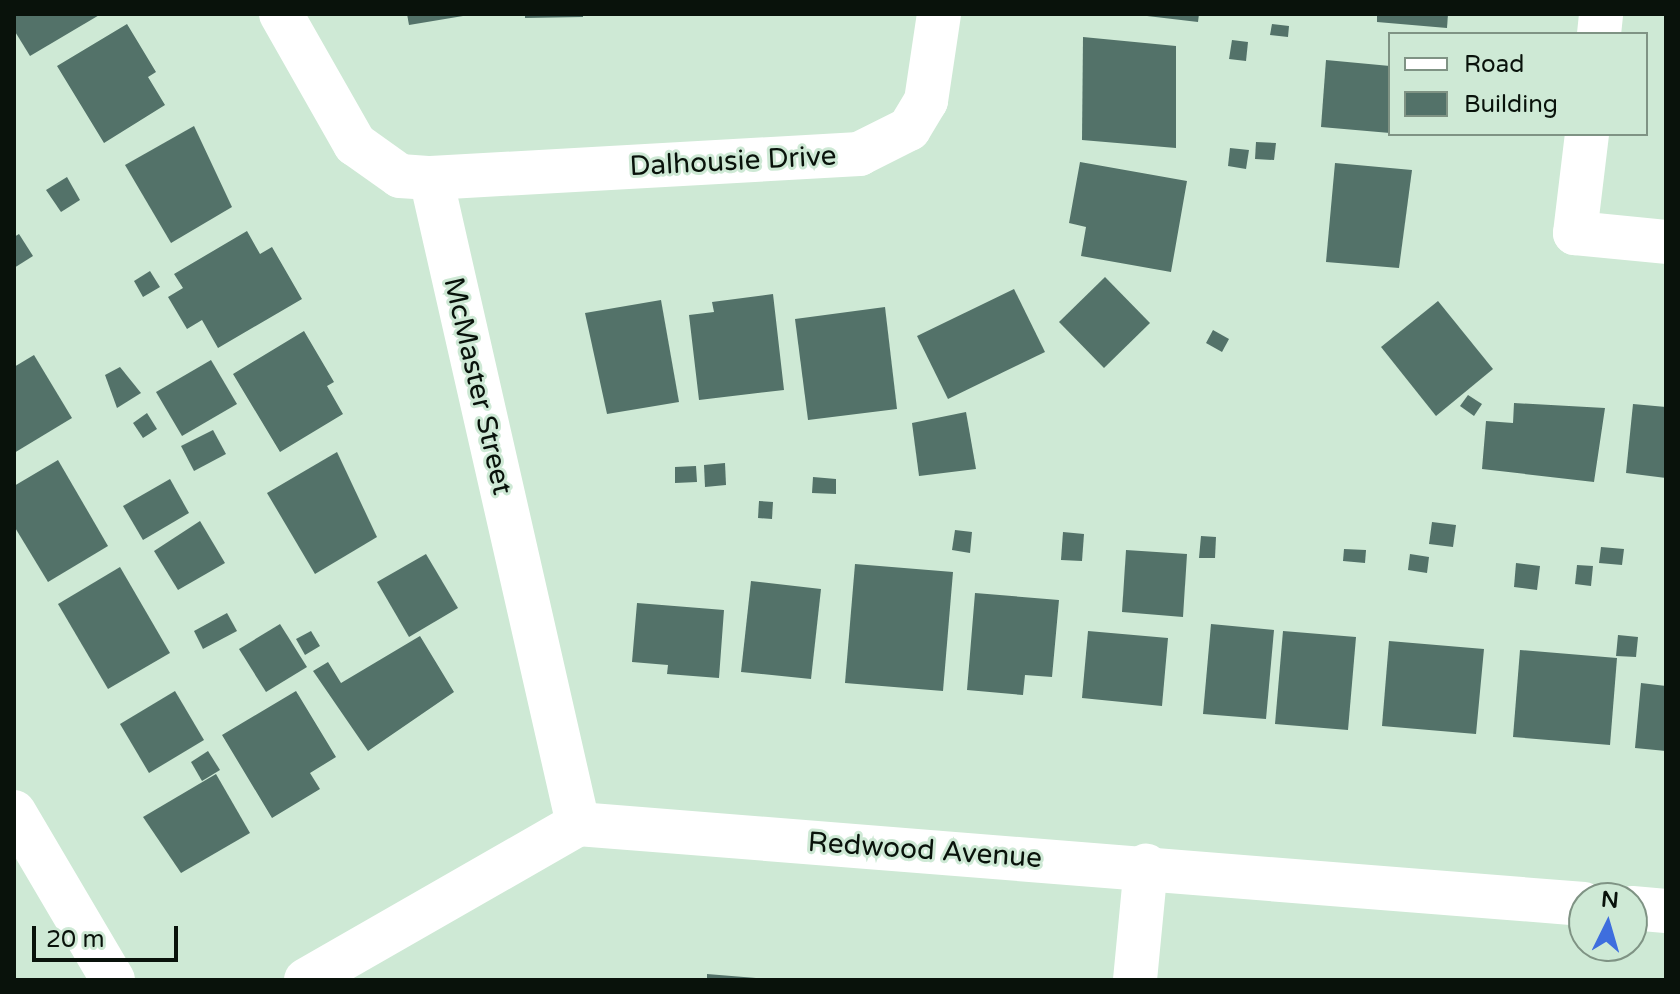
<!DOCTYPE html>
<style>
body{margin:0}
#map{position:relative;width:1680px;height:994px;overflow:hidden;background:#cee9d5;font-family:"Varela Round",sans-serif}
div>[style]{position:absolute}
.building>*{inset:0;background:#537269}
.minor>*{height:44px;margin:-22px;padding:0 22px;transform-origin:22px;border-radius:22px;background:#fff}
span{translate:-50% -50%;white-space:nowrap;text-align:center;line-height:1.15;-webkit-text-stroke:6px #cee9d5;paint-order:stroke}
.street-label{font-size:28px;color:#09120b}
.frame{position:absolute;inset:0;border:16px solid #09120b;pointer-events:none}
.legend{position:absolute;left:1388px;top:32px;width:260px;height:104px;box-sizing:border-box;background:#cee9d5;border:2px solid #7f9384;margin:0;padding:10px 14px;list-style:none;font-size:24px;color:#09120b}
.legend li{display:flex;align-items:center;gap:16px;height:40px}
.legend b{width:40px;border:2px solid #7f9384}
.north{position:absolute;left:1568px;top:882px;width:80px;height:80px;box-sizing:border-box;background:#cee9d5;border:2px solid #7f9384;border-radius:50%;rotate:5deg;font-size:22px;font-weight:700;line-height:32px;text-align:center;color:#09120b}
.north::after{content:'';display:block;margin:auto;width:28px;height:36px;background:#3e6ede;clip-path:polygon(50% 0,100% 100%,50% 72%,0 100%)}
.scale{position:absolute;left:32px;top:926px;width:146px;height:36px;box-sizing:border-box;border:4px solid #09120b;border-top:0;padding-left:10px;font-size:24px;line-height:28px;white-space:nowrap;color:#09120b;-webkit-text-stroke:6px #cee9d5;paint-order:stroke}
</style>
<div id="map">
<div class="building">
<div style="clip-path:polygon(14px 14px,101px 14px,30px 56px,14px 30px)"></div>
<div style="clip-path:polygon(407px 14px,463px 14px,463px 16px,409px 25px)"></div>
<div style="clip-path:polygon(525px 14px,583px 14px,583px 17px,525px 18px)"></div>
<div style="clip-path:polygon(1130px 14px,1199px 14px,1198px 22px)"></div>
<div style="clip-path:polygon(1377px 14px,1448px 14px,1447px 28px,1377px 22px)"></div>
<div style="clip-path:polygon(127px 24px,156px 72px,148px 77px,165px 105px,104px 143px,57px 66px)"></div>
<div style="clip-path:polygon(1272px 24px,1289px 26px,1288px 37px,1270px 35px)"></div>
<div style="clip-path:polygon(1083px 37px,1176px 46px,1176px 148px,1082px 140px)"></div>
<div style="clip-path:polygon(1232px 40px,1248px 42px,1246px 61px,1229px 59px)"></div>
<div style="clip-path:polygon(1326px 60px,1390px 66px,1390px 133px,1321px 127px)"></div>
<div style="clip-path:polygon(194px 126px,232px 207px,171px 243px,125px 165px)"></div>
<div style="clip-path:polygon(1256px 142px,1276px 143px,1274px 160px,1255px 159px)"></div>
<div style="clip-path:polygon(1230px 148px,1249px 150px,1246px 169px,1228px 166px)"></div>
<div style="clip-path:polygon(1080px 162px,1187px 181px,1171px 272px,1081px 256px,1086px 227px,1069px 223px)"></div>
<div style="clip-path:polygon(1335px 163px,1412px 170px,1399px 268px,1326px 262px)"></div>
<div style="clip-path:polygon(67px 177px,80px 200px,61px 212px,46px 190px)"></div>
<div style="clip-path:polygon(247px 231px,260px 254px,272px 247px,302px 299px,218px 348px,202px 320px,187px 329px,168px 297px,183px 288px,174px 274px)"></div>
<div style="clip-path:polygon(19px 234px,33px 256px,14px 268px,14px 237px)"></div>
<div style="clip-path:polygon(150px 271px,160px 287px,143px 297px,134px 281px)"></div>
<div style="clip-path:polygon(1105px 277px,1150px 323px,1104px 368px,1059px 322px)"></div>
<div style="clip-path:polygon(1014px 289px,1045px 352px,948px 399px,917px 336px)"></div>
<div style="clip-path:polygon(773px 294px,784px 390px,699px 400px,689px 315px,714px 312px,712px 302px)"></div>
<div style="clip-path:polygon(661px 300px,679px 402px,607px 414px,585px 313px)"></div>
<div style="clip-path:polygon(1438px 301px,1493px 369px,1436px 416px,1381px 347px)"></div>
<div style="clip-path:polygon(885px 307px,897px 409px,808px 420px,795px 319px)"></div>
<div style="clip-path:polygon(1213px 330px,1229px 339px,1222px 352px,1206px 343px)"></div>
<div style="clip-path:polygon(304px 331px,334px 382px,327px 386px,343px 414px,280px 452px,233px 374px)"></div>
<div style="clip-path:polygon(34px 355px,72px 418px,14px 453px,14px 367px)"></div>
<div style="clip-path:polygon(211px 360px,237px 404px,182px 436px,156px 392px)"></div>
<div style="clip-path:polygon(120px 367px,141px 393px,117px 408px,105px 375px)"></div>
<div style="clip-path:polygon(1468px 395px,1482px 404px,1474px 416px,1460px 406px)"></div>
<div style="clip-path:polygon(1514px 403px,1605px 408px,1594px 482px,1482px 469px,1486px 421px,1513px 423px)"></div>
<div style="clip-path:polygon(1633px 404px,1666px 407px,1666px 478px,1626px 473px)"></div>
<div style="clip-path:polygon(966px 412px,976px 469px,919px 476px,912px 423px)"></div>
<div style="clip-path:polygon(147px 413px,157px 429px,143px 438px,133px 423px)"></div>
<div style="clip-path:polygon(213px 430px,226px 454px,194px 471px,181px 446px)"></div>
<div style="clip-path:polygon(337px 452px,377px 537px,315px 574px,267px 493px)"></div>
<div style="clip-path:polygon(58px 460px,108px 546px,48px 582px,14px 526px,14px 486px)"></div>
<div style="clip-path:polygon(725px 463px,726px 485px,705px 487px,704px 465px)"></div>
<div style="clip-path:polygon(696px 466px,697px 482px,675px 483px,675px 467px)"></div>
<div style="clip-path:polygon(813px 477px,836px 479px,836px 494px,812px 493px)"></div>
<div style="clip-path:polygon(170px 479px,189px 513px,143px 540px,123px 506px)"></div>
<div style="clip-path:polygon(759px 501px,773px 502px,772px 519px,758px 518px)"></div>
<div style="clip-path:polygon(200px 521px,225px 563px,178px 590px,154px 551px)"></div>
<div style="clip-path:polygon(1432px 522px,1456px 525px,1453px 547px,1429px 544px)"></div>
<div style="clip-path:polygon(955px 530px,972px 532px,970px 553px,952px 550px)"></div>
<div style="clip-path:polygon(1063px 532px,1084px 534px,1082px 561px,1061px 560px)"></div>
<div style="clip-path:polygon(1201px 536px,1216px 537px,1215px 558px,1199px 558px)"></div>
<div style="clip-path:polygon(1601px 547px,1624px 549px,1622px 565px,1599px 563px)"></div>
<div style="clip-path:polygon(1344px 549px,1366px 550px,1365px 563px,1343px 561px)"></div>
<div style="clip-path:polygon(1126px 550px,1187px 554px,1183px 617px,1122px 612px)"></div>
<div style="clip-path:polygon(426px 554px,458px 608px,409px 637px,377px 582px)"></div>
<div style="clip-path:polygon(1410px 554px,1429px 557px,1427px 573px,1408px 570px)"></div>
<div style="clip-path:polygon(1516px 563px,1540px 566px,1537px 590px,1514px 587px)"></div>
<div style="clip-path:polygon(855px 564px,953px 572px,943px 691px,845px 683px)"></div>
<div style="clip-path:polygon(1577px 565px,1593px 566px,1591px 586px,1575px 584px)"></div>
<div style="clip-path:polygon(120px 567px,170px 653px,108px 689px,58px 604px)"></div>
<div style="clip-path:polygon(751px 581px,821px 589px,811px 679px,741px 672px)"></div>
<div style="clip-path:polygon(975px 593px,1059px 600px,1052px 677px,1025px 675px,1023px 695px,967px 690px)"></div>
<div style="clip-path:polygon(637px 603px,724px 610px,719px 678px,667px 674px,668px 665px,632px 662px)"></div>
<div style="clip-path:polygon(227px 613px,237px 631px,203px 649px,194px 631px)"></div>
<div style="clip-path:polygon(280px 624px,307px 667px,266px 692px,239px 649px)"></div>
<div style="clip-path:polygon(1211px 624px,1274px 630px,1266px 719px,1203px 714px)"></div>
<div style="clip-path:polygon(311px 631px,320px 646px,305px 655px,296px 639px)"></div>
<div style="clip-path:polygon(1088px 631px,1168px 638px,1162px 706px,1082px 698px)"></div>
<div style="clip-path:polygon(1283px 631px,1356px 637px,1348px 730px,1275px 724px)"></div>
<div style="clip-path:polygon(1618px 635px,1638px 637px,1636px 657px,1616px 656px)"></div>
<div style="clip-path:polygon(420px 636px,454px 692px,368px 751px,313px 671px,328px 662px,341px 683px)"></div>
<div style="clip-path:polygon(1389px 641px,1484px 649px,1476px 734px,1382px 726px)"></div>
<div style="clip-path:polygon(1520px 650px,1617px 658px,1610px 745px,1513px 737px)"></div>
<div style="clip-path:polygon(1641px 683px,1666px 686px,1666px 751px,1635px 748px)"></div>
<div style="clip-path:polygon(175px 691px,204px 740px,149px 773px,120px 724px)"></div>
<div style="clip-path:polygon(296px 691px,336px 757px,310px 773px,320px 789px,272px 818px,222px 735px)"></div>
<div style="clip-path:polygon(208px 751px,220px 770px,202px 781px,191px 762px)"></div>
<div style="clip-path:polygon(216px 774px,250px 833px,181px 873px,143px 817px)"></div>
<div style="clip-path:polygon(707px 974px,756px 978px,756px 980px,707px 980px)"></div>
</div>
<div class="minor">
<div style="left:281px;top:14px;width:150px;rotate:60.4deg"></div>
<div style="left:355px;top:144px;width:55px;rotate:35.4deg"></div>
<div style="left:400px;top:176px;width:31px;rotate:4deg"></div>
<div style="left:431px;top:178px;width:429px;rotate:-3.2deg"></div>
<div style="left:859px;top:154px;width:56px;rotate:-26.6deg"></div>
<div style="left:909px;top:129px;width:33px;rotate:-59deg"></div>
<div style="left:926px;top:101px;width:88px;rotate:-81.5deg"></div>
<div style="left:1599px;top:34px;width:20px;rotate:-84deg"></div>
<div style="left:1587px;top:134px;width:100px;rotate:96.9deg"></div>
<div style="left:1575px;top:233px;width:91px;rotate:5.6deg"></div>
<div style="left:431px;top:178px;width:663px;rotate:77.18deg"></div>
<div style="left:14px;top:812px;width:195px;rotate:59.5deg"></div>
<div style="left:1632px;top:908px;width:34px;rotate:5deg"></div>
<div style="left:306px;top:980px;width:314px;rotate:-29.8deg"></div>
<div style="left:578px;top:824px;width:1009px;rotate:4.55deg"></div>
<div style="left:1135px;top:980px;width:115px;rotate:-84.5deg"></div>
</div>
<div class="street-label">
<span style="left:733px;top:161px;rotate:-3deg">Dalhousie Drive</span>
<span style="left:478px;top:386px;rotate:77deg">McMaster Street</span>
<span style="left:925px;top:850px;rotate:4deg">Redwood Avenue</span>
</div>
<div class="frame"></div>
<ul class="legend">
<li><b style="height:10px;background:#fff"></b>Road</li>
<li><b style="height:22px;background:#537269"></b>Building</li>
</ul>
<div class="north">N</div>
<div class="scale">20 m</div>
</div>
